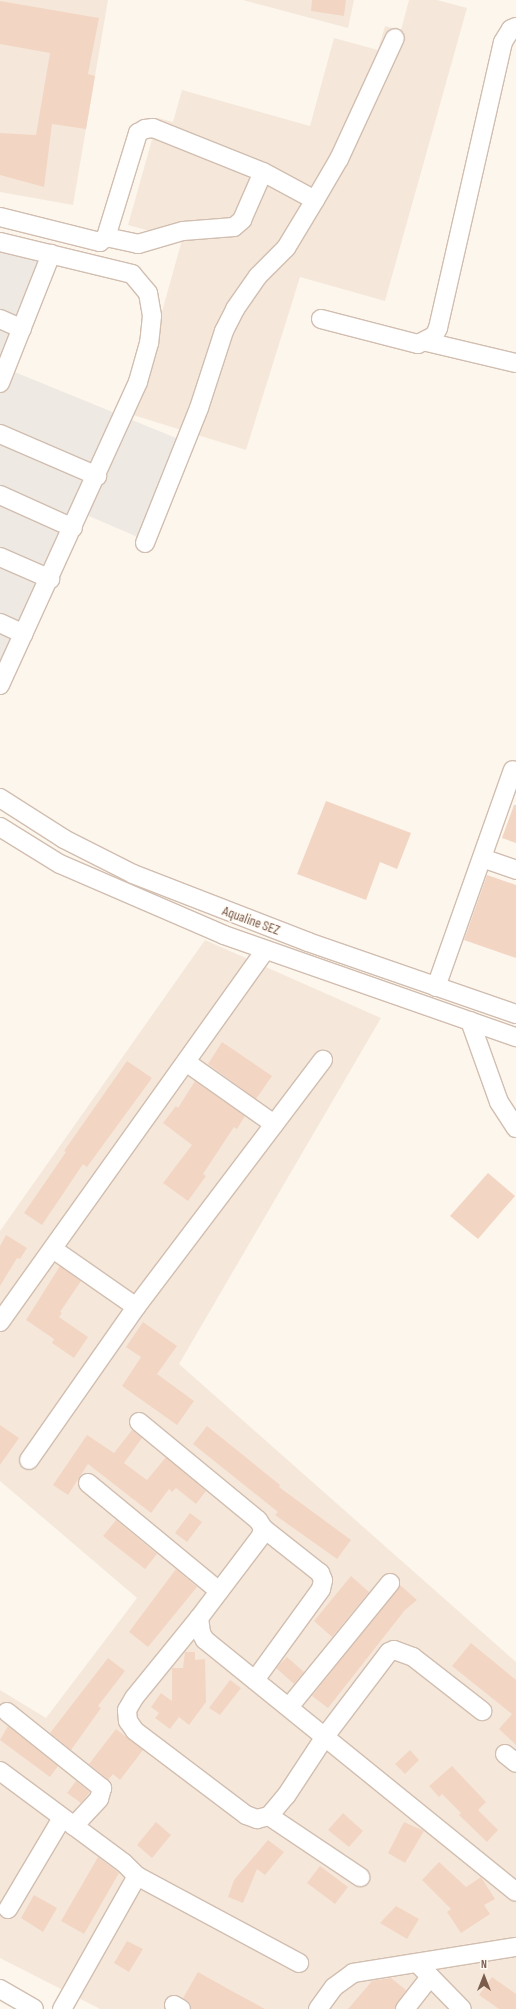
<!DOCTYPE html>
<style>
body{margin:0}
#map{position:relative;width:516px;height:2009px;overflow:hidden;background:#fdf6ec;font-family:"Sofia Sans Condensed",sans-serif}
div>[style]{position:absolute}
.residential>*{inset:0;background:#f5e8da}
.industrial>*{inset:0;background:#efe9e4}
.building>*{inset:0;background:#f3d5c3}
.roads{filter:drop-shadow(1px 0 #d1beb0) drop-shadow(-1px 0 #d1beb0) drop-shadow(0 1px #d1beb0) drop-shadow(0 -1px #d1beb0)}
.minor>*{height:18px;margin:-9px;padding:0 9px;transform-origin:9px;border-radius:9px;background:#fff}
span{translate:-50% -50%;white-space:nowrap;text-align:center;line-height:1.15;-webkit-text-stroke:3px #fffaf3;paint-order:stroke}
.street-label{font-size:14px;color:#7a5c4d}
.north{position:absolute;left:464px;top:1957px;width:40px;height:40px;-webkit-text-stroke:3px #fffaf3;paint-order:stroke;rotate:0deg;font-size:11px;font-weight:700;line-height:16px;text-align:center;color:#7a5c4d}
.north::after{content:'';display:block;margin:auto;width:14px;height:18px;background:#7a5c4d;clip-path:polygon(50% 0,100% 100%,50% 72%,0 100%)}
</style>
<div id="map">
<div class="residential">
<div style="clip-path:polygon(0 0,108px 0,73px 205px,0 192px)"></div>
<div style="clip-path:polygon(243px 0,354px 0,348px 28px)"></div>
<div style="clip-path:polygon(409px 0,437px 0,467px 8px,385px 301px,300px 277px,246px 450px,133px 415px,182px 240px,128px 225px,158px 118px,173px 122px,182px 90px,310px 126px,334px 38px,378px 50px,385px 26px,401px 30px)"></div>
<div style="clip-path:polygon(205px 940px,381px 1018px,179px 1364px,516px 1662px,516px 2009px,100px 2009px,0 1958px,0 1690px,46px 1718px,137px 1598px,0 1481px,0 1231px)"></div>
</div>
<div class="industrial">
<div style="clip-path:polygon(0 251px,48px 263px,0 360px)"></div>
<div style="clip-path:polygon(0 366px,181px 440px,140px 538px,75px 510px,0 681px)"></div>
</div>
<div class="building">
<div style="clip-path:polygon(312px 0,346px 0,344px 16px,311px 11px)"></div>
<div style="clip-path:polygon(0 1px,99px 18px,88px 74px,95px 76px,86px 129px,52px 124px,44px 187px,0 175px,0 133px,36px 135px,50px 53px,0 44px)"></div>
<div style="clip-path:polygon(326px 801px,411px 833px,397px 869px,380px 862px,366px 900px,297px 874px)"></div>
<div style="clip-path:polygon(514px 805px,516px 805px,516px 843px,502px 838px)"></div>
<div style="clip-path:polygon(487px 875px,516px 885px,516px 958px,464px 940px)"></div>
<div style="clip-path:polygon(222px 1042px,272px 1076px,256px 1099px,208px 1064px)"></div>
<div style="clip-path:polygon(127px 1061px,152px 1078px,87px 1167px,83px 1164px,42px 1225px,24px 1213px,66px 1152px,64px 1151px)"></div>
<div style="clip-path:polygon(195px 1081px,245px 1116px,237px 1129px,234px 1127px,203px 1174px,206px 1176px,188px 1201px,163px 1183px,192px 1145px,163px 1123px,176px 1106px,178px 1108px)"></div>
<div style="clip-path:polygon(488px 1173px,515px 1196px,478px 1239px,450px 1216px)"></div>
<div style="clip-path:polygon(6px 1235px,27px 1248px,20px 1259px,17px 1258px,0 1286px,0 1246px)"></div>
<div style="clip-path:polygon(60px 1266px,81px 1281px,60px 1312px,62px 1313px,59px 1317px,88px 1337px,74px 1358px,52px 1343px,54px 1339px,26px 1320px)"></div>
<div style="clip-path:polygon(143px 1322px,177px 1346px,157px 1374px,194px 1401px,177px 1425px,122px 1386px,141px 1357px,126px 1347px)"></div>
<div style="clip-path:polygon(0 1425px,19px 1438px,0 1465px)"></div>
<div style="clip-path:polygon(207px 1426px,280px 1485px,279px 1487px,351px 1540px,337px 1559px,275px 1515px,278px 1512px,193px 1444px)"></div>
<div style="clip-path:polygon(132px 1430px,142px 1438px,124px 1463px,147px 1480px,166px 1457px,206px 1491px,196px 1504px,176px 1488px,172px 1492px,169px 1489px,151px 1513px,88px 1464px,68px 1495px,53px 1485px,87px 1435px,114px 1453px)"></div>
<div style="clip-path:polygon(190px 1513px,202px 1522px,187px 1542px,175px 1533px)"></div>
<div style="clip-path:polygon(116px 1520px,157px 1554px,145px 1569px,103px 1536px)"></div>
<div style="clip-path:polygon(176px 1569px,197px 1587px,148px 1647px,129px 1632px)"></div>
<div style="clip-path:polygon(351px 1576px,369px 1592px,332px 1637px,314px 1621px)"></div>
<div style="clip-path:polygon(400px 1585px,417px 1600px,405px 1610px,328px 1708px,312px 1696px)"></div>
<div style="clip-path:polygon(471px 1643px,516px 1680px,516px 1745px,499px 1729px,512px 1714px,452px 1666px)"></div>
<div style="clip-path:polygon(185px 1652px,195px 1652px,195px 1660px,205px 1659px,206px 1702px,189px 1725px,179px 1717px,170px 1729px,155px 1718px,159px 1713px,151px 1707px,161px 1693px,172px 1701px,172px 1668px,183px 1668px)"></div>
<div style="clip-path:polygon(287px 1657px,304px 1672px,294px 1684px,276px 1668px)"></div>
<div style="clip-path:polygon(108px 1658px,125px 1671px,98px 1706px,101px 1708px,71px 1750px,50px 1733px)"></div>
<div style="clip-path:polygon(230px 1680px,241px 1688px,220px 1715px,209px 1708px)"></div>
<div style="clip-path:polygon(8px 1726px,58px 1766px,50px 1777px,0 1740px)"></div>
<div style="clip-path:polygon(116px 1729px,143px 1750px,120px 1780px,113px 1774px,108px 1780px,89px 1764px)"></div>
<div style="clip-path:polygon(410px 1750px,419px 1760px,405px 1774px,395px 1764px)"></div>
<div style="clip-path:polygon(452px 1766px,486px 1802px,478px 1810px,498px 1830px,487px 1842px,459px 1815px,461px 1813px,442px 1794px,439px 1797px,429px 1786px)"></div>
<div style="clip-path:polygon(76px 1781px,90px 1792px,81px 1803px,67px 1793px)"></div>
<div style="clip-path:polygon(343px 1813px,363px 1831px,349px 1847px,328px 1830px)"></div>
<div style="clip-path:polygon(156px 1822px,171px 1835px,152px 1858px,137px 1845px)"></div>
<div style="clip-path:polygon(404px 1822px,424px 1831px,405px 1863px,388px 1853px)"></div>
<div style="clip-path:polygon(268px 1840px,284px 1852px,265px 1875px,257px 1869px,243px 1903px,228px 1897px,234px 1880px)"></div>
<div style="clip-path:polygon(98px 1857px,119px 1873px,84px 1934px,61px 1921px)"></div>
<div style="clip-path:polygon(439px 1862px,466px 1887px,481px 1877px,495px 1899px,484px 1905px,490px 1914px,461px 1933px,447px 1912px,451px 1909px,422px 1880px)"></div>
<div style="clip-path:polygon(320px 1866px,348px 1887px,335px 1904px,307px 1883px)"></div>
<div style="clip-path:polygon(34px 1895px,57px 1908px,43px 1932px,21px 1918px)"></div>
<div style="clip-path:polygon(396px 1906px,419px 1919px,407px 1939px,380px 1923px)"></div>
<div style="clip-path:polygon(127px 1941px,143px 1949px,129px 1972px,114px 1963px)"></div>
<div style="clip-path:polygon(198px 1972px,230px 1990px,265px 2009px,191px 2009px,190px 2003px,183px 1998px)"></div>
<div style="clip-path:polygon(492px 1977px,516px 1994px,516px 2009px,499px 2009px,479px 1995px)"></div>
<div style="clip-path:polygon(391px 1978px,406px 1990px,395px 2009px,348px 2009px,372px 1981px)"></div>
</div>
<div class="roads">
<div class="minor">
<div style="left:0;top:217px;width:103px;rotate:14deg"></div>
<div style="left:100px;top:242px;width:8px;rotate:-40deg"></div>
<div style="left:106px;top:237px;width:109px;rotate:-72.9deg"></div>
<div style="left:138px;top:133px;width:8px;rotate:-30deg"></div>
<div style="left:145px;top:129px;width:8px;rotate:-7deg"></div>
<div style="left:153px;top:128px;width:118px;rotate:21.8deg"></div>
<div style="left:263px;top:172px;width:59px;rotate:28.3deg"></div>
<div style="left:315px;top:200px;width:48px;rotate:-59.7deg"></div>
<div style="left:339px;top:159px;width:133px;rotate:-65.2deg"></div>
<div style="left:106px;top:237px;width:33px;rotate:12deg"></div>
<div style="left:138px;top:244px;width:47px;rotate:-16.1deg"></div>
<div style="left:183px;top:231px;width:51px;rotate:-4.5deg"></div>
<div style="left:234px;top:227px;width:11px;rotate:-41deg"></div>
<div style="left:242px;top:220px;width:52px;rotate:-66.4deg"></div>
<div style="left:0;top:242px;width:136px;rotate:13.6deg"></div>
<div style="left:132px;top:274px;width:25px;rotate:50deg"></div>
<div style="left:148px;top:293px;width:23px;rotate:80deg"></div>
<div style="left:152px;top:316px;width:27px;rotate:96deg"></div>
<div style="left:149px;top:343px;width:41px;rotate:105.8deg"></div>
<div style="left:138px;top:382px;width:333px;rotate:114.5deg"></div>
<div style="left:0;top:319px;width:24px;rotate:24deg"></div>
<div style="left:321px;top:319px;width:100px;rotate:14.5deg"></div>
<div style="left:418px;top:344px;width:18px;rotate:-27deg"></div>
<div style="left:434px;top:336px;width:9px;rotate:-63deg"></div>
<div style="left:438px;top:328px;width:293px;rotate:-77.2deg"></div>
<div style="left:503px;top:42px;width:15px;rotate:-58deg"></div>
<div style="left:511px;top:29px;width:5px;rotate:-22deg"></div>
<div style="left:427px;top:342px;width:91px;rotate:13.3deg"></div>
<div style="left:0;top:383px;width:139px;rotate:-68.4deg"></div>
<div style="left:0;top:434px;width:106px;rotate:23.4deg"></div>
<div style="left:0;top:495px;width:80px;rotate:24.3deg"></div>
<div style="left:145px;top:543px;width:145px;rotate:-68.2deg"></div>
<div style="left:199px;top:408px;width:81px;rotate:-72deg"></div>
<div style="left:224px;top:331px;width:25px;rotate:-63deg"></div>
<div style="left:235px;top:309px;width:40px;rotate:-55.1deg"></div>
<div style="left:258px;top:276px;width:40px;rotate:-45deg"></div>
<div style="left:286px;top:248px;width:56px;rotate:-58.9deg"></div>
<div style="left:0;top:557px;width:55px;rotate:23.7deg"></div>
<div style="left:0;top:623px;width:26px;rotate:25deg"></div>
<div style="left:0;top:798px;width:76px;rotate:32.6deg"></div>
<div style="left:64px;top:839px;width:77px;rotate:26.9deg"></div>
<div style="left:133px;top:874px;width:188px;rotate:21.2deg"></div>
<div style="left:308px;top:942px;width:220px;rotate:19.1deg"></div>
<div style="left:0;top:827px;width:70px;rotate:31.7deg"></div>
<div style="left:60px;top:864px;width:179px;rotate:23.4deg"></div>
<div style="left:224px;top:935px;width:309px;rotate:19.3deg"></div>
<div style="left:482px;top:858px;width:36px;rotate:19deg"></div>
<div style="left:436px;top:987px;width:230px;rotate:-70.5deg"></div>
<div style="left:470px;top:1021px;width:86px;rotate:70.3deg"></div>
<div style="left:499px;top:1102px;width:31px;rotate:57deg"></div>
<div style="left:186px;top:1062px;width:108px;rotate:35.2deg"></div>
<div style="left:53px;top:1249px;width:101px;rotate:34.9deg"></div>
<div style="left:136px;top:1307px;width:310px;rotate:-52.9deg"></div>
<div style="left:0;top:1322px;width:457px;rotate:-54.5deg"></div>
<div style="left:139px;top:1422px;width:154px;rotate:39.5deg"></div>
<div style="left:258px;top:1520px;width:9px;rotate:58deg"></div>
<div style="left:263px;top:1528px;width:8px;rotate:104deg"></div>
<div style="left:261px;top:1536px;width:103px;rotate:127.1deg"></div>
<div style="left:199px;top:1618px;width:15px;rotate:82deg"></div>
<div style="left:201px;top:1633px;width:8px;rotate:60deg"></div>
<div style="left:205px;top:1640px;width:400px;rotate:39deg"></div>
<div style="left:29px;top:1460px;width:187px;rotate:-55deg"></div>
<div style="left:88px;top:1483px;width:170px;rotate:39.5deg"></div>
<div style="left:199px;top:1618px;width:103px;rotate:129.1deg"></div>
<div style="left:134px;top:1698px;width:14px;rotate:120deg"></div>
<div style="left:127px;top:1710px;width:11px;rotate:85deg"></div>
<div style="left:128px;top:1721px;width:12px;rotate:55deg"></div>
<div style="left:135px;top:1731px;width:139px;rotate:37.1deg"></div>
<div style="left:246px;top:1815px;width:12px;rotate:20deg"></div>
<div style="left:257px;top:1819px;width:12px;rotate:-14deg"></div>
<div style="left:269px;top:1816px;width:26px;rotate:-50deg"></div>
<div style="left:286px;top:1796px;width:73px;rotate:-56.7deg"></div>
<div style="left:326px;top:1735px;width:104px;rotate:-52.8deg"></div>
<div style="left:389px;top:1652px;width:5px;rotate:-22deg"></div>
<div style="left:394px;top:1650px;width:20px;rotate:20deg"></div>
<div style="left:413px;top:1657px;width:88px;rotate:38deg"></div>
<div style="left:255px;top:1680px;width:112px;rotate:-54deg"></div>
<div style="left:321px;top:1589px;width:9px;rotate:-77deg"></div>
<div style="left:323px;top:1580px;width:8px;rotate:-113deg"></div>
<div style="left:320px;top:1573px;width:73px;rotate:-141.7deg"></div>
<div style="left:289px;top:1707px;width:160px;rotate:-50.8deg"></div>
<div style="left:7px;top:1712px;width:122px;rotate:38.7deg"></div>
<div style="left:102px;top:1788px;width:11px;rotate:105deg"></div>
<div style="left:99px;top:1799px;width:37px;rotate:133deg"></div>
<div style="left:505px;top:1754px;width:14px;rotate:39deg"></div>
<div style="left:0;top:1771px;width:154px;rotate:36.6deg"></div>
<div style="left:124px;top:1863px;width:18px;rotate:45deg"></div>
<div style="left:137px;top:1876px;width:153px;rotate:119.4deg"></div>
<div style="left:269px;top:1816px;width:110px;rotate:33.8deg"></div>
<div style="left:137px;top:1876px;width:184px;rotate:28.2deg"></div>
<div style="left:8px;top:1909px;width:106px;rotate:-59.3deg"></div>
<div style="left:417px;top:1963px;width:64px;rotate:45.6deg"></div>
<div style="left:0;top:1989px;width:39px;rotate:30deg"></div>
<div style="left:174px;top:2005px;width:8px;rotate:30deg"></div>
<div style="left:318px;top:2009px;width:27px;rotate:-54deg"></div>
<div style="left:334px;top:1987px;width:24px;rotate:-36deg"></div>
<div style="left:353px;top:1973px;width:165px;rotate:-9.1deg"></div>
<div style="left:405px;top:2009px;width:41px;rotate:-52deg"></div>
</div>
</div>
<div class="street-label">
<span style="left:251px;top:921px;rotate:20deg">Aqualine SEZ</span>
</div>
<div class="north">N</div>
</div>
